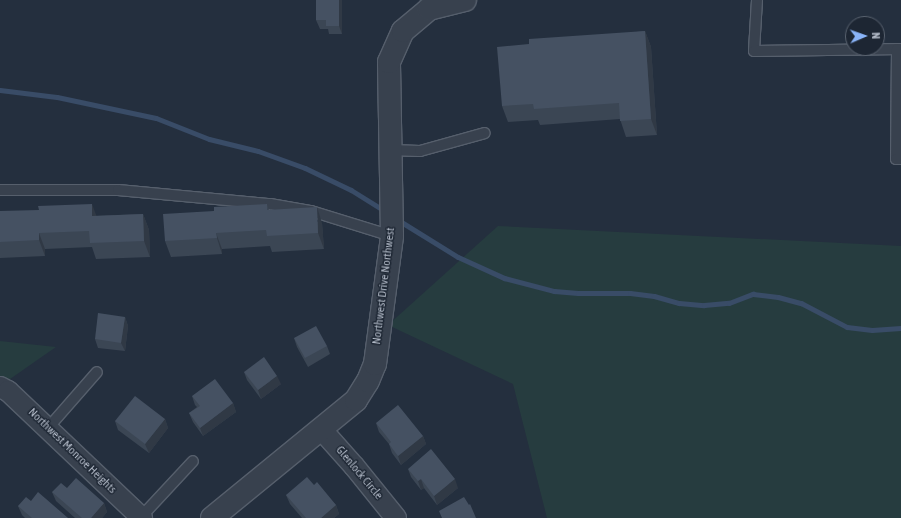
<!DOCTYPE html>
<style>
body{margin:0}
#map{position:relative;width:901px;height:518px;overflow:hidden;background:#242f3e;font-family:"Asap Condensed",sans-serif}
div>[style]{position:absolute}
.green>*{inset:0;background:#263c3f}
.stream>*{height:5px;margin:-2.5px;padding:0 2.5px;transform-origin:2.5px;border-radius:2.5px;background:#394c67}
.roads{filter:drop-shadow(1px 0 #565f6c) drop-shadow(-1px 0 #565f6c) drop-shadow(0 1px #565f6c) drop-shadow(0 -1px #565f6c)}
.service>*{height:10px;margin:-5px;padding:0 5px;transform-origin:5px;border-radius:5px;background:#38414e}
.minor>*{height:20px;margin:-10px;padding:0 10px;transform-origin:10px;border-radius:10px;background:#38414e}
.tertiary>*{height:22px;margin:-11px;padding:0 11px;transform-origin:11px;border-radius:11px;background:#38414e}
.wall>*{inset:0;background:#3b4654}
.shaded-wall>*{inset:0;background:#303945}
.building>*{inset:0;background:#455162}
span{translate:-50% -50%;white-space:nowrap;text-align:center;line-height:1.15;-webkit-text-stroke:3px #1d2633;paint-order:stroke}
.street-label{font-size:12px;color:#b4bcc9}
.north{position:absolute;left:845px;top:16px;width:40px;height:40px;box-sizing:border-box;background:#1d2633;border:1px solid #59626f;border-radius:50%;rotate:88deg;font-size:11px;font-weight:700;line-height:16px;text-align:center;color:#b4bcc9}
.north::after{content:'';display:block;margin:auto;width:14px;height:18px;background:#8ab4f8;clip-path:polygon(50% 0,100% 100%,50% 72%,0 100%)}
</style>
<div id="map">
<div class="green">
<div style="clip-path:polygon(498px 226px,901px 246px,901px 518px,547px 518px,513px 384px,388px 325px)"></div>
<div style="clip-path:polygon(0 341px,56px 347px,0 386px)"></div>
</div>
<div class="stream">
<div style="left:0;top:90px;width:57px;rotate:7deg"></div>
<div style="left:57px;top:97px;width:101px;rotate:12deg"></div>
<div style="left:156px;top:118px;width:57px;rotate:21.6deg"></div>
<div style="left:209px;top:139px;width:50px;rotate:13.8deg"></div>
<div style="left:258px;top:151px;width:50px;rotate:19.9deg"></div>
<div style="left:305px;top:168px;width:51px;rotate:25.6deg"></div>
<div style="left:351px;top:190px;width:40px;rotate:32deg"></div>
<div style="left:398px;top:220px;width:70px;rotate:31.7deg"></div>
<div style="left:458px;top:257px;width:51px;rotate:24.5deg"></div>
<div style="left:504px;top:278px;width:52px;rotate:14.6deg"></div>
<div style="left:554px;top:291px;width:24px;rotate:5deg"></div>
<div style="left:578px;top:293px;width:52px"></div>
<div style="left:630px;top:293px;width:24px;rotate:7deg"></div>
<div style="left:654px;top:296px;width:26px;rotate:16deg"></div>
<div style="left:679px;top:303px;width:25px;rotate:5deg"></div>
<div style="left:704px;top:305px;width:25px;rotate:-5deg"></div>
<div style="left:729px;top:303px;width:26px;rotate:-21deg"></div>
<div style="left:753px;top:294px;width:25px;rotate:7deg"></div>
<div style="left:778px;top:297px;width:24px;rotate:15deg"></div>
<div style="left:801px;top:303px;width:52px;rotate:27.6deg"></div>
<div style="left:847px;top:327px;width:25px;rotate:7deg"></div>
<div style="left:872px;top:330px;width:29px;rotate:-4deg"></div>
</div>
<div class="roads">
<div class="service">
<div style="left:757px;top:0;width:51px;rotate:93.4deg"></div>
<div style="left:754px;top:51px;width:147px;rotate:-0.8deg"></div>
<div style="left:897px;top:49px;width:110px;rotate:90.5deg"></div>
<div style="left:896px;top:159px;width:5px"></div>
<div style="left:389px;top:150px;width:31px;rotate:2deg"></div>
<div style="left:420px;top:151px;width:67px;rotate:-15.5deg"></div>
<div style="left:0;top:190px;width:118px"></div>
<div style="left:118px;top:190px;width:153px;rotate:5.3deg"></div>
<div style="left:270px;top:204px;width:42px;rotate:9.7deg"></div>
<div style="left:311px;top:211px;width:85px;rotate:17.2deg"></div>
<div style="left:48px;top:428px;width:74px;rotate:-48.8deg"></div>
<div style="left:141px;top:517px;width:76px;rotate:-47.1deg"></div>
</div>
<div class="minor">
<div style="left:0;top:387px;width:9px;rotate:27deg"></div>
<div style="left:8px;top:391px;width:185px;rotate:43.5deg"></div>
<div style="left:321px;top:429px;width:50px;rotate:48.3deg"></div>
<div style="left:354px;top:466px;width:67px;rotate:51.1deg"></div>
</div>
<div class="tertiary">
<div style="left:212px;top:518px;width:186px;rotate:-39.3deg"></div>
<div style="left:356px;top:400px;width:22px;rotate:-58deg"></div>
<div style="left:368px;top:381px;width:18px;rotate:-68deg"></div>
<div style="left:375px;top:364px;width:129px;rotate:-82.4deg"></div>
<div style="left:392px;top:236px;width:174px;rotate:-91deg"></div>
<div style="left:389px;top:62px;width:34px;rotate:-66deg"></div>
<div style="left:403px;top:31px;width:34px;rotate:-40deg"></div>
<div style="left:429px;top:9px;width:37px;rotate:-14deg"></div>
</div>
</div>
<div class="wall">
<div style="clip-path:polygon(316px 0,342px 0,342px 34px,329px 34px,328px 29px,320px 29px,316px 20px)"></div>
<div style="clip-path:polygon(645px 31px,651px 47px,657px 135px,626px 137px,620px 119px,540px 125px,538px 120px,508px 122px,502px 106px,529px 44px)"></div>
<div style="clip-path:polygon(267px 204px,269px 210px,322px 223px,324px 249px,272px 252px,270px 246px,222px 249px,222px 254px,171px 257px,165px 241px)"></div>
<div style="clip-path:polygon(0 211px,96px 216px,143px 214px,149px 230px,150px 257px,96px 259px,92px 247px,45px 249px,45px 256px,0 258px)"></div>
<div style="clip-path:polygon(125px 317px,128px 326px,125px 351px,98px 348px,95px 339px)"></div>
<div style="clip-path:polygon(294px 338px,327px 346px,330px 354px,308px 367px,297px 347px)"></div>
<div style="clip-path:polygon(244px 372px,281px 384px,261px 399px,247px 380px)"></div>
<div style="clip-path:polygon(192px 396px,233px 403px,236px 412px,203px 436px,193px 422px,189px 413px,197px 407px,195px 405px)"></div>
<div style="clip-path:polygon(165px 419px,168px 428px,149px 453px,118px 430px,115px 421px)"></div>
<div style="clip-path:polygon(376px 423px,423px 436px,426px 444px,401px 465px,392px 453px,389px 444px,379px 432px)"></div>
<div style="clip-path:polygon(408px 469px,458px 488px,437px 505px,424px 488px,421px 490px,411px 477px)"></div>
<div style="clip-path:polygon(314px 485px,336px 505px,339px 514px,334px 518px,302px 518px,290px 504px,286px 495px)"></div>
<div style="clip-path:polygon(67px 488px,104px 503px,107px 512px,102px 518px,75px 518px,56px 501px,52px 492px)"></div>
<div style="clip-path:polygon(31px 501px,68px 518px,25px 518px,22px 515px,18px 506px)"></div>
</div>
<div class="shaded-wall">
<div style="clip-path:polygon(339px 0,342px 0,342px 34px,339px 26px)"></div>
<div style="clip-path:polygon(645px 31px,651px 47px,657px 135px,651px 119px)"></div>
<div style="clip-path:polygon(92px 204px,98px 220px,92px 216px)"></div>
<div style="clip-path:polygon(317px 207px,322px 223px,324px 249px,318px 233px)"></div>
<div style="clip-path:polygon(143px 214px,149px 230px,150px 257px,144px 241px)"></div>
<div style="clip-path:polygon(39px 233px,45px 249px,45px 256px,39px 240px)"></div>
<div style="clip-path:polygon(216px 233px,222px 249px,222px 254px,217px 238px)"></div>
<div style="clip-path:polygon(125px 317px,128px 326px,125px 351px,121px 343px)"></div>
<div style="clip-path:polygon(277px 376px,281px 384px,261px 399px,258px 390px)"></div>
<div style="clip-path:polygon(233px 403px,236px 412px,203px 436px,200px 428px)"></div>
<div style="clip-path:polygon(165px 419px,168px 428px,149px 453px,145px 444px)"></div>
<div style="clip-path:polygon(423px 436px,426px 444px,401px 465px,398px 456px)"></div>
<div style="clip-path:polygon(421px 479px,424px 488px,421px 490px,418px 481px)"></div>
<div style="clip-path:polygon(455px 479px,458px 488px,437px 505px,434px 496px)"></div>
<div style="clip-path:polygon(104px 503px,107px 512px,102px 518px,91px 518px)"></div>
<div style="clip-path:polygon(336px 505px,339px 514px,334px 518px,321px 518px)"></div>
</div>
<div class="building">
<div style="clip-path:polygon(316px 0,339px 0,339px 26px,326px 26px,326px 20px,316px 20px)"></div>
<div style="clip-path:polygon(645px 31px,651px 119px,620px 121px,619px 103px,534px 109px,533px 104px,502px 106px,497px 47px,529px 44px,529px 39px)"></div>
<div style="clip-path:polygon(92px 204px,92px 216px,143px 214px,144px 241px,90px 243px,89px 231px,39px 233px,39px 240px,0 242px,0 211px,39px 210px,38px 206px)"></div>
<div style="clip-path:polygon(267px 204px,267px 210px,317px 207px,318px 233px,267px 236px,266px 230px,216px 233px,217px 238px,165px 241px,163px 214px,214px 211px,214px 207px)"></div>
<div style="clip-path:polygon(98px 313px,125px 317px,121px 343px,95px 339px)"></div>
<div style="clip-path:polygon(316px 326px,327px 346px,305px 358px,294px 338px)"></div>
<div style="clip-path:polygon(264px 357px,277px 376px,258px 390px,244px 372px)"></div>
<div style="clip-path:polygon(215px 379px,233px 403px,200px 428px,189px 413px,200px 406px,192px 396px)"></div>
<div style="clip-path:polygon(135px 396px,165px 419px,145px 444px,115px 421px)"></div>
<div style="clip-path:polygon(398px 405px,423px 436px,398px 456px,389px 444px,391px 442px,376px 423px)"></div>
<div style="clip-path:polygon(431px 449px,455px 479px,434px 496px,421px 479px,418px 481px,408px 469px)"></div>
<div style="clip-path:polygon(307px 477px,314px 485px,317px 482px,336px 505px,321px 518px,306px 518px,286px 495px)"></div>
<div style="clip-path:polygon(76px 478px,104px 503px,91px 518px,82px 518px,52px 492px,61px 483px,67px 488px)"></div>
<div style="clip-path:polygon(38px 492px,68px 518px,32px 518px,18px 506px,26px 497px,31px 501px)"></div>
<div style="clip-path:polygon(464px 497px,469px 505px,470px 504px,476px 518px,442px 518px,439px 511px)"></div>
</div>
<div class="street-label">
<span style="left:384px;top:286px;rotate:-83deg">Northwest Drive Northwest</span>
<span style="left:72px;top:451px;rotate:44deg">Northwest Monroe Heights</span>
<span style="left:359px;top:473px;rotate:50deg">Glenlock Circle</span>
</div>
<div class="north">N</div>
</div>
